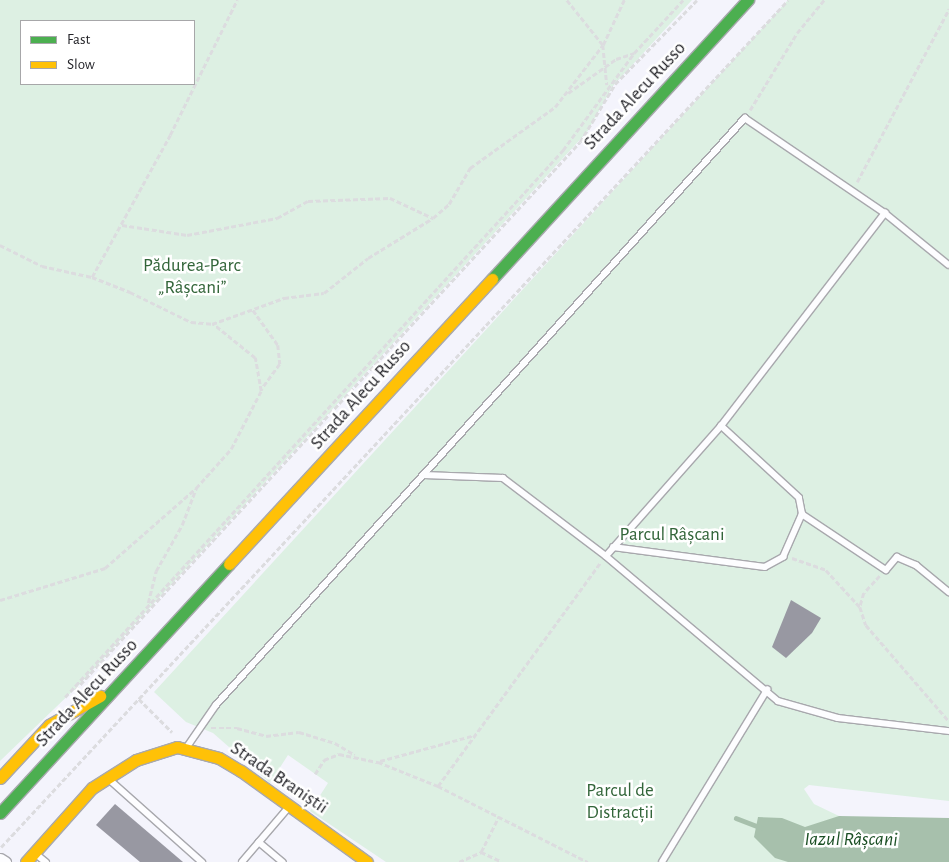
<!DOCTYPE html>
<meta charset="utf-8">
<style>
body{margin:0}
#map{position:relative;width:949px;height:862px;overflow:hidden;background:#f4f4fc;font-family:"Alegreya Sans",sans-serif}
div>[style]{position:absolute}
.green>*{inset:0;background:#ddf0e3}
.water>*{inset:0;background:#a7c0ac}
.stream>*{height:4.5px;margin:-2.25px;padding:0 2.25px;transform-origin:2.25px;border-radius:2.25px;background:#a7c0ac}
.building>*{inset:0;background:#9898a2}
.path>*{height:2.5px;margin-top:-1.25px;transform-origin:0;background:repeating-linear-gradient(90deg,#dcdcdf 0 5px,transparent 0 7.5px)}
.roads{filter:drop-shadow(1px 0 #a8a8ad) drop-shadow(-1px 0 #a8a8ad) drop-shadow(0 1px #a8a8ad) drop-shadow(0 -1px #a8a8ad)}
.lane>*{height:5.5px;margin:-2.75px;padding:0 2.75px;transform-origin:2.75px;border-radius:2.75px;background:#fdfdff}
.street>*{height:11px;margin:-5.5px;padding:0 5.5px;transform-origin:5.5px;border-radius:5.5px;background:#fdfdff}
.fast>*{height:11px;margin:-5.5px;padding:0 5.5px;transform-origin:5.5px;border-radius:5.5px;background:#4caf50}
.slow>*{height:11px;margin:-5.5px;padding:0 5.5px;transform-origin:5.5px;border-radius:5.5px;background:#ffc107}
span{translate:-50% -50%;white-space:nowrap;text-align:center;line-height:1.15;-webkit-text-stroke:5px #fff;paint-order:stroke}
.street-label{font-size:19px;color:#242429}
.park-label{font-size:19px;color:#326539}
.water-label{font-size:20px;color:#1b4f24;font-style:italic}
.legend{position:absolute;left:20px;top:20px;width:175px;height:65px;box-sizing:border-box;background:#fff;border:1px solid #a7a7a9;margin:0;padding:6px 9px;list-style:none;font-size:15px;color:#242429}
.legend li{display:flex;align-items:center;gap:10px;height:25px}
.legend b{width:25px;border:1px solid #a7a7a9}
</style>
<div id="map">
<div class="green">
<div style="clip-path:polygon(evenodd,0 0,692px 0,613px 86px,587px 132px,81px 683px,0 761px,0 0,21px 21px,194px 21px,194px 84px,21px 84px,21px 21px)"></div>
<div style="clip-path:polygon(788px 0,949px 0,949px 801px,809px 785px,804px 789px,814px 804px,839px 816px,849px 862px,386px 862px,310px 811px,328px 783px,288px 755px,270px 783px,213px 733px,186px 722px,154px 692px)"></div>
</div>
<div class="water">
<div style="clip-path:polygon(839px 816px,949px 818px,949px 862px,788px 862px,775px 858px,754px 837px,758px 817px,782px 818px,805px 827px)"></div>
</div>
<div class="stream">
<div style="left:736px;top:818px;width:26px;rotate:21deg"></div>
</div>
<div class="building">
<div style="clip-path:polygon(791px 600px,821px 618px,812px 633px,786px 658px,772px 647px)"></div>
<div style="clip-path:polygon(115px 804px,183px 862px,140px 862px,96px 825px)"></div>
</div>
<div class="path">
<div style="left:567px;top:0;width:58px;rotate:51.3deg"></div>
<div style="left:603px;top:45px;width:40px;rotate:84.3deg"></div>
<div style="left:568px;top:93px;width:59px;rotate:-35.3deg"></div>
<div style="left:616px;top:59px;width:19px;rotate:-18deg"></div>
<div style="left:634px;top:53px;width:72px;rotate:-47.2deg"></div>
<div style="left:750px;top:110px;width:90px;rotate:-58.6deg"></div>
<div style="left:797px;top:33px;width:43px;rotate:-50.7deg"></div>
<div style="left:857px;top:182px;width:196px;rotate:-62deg"></div>
<div style="left:122px;top:225px;width:66px;rotate:8.7deg"></div>
<div style="left:187px;top:235px;width:92px;rotate:-10.7deg"></div>
<div style="left:277px;top:218px;width:35px;rotate:-29deg"></div>
<div style="left:308px;top:201px;width:82px;rotate:-2.1deg"></div>
<div style="left:390px;top:198px;width:47px;rotate:24.9deg"></div>
<div style="left:0;top:245px;width:47px;rotate:26.6deg"></div>
<div style="left:42px;top:266px;width:51px;rotate:12.4deg"></div>
<div style="left:92px;top:277px;width:41px;rotate:21.5deg"></div>
<div style="left:130px;top:292px;width:68px;rotate:26.2deg"></div>
<div style="left:191px;top:322px;width:21px;rotate:5deg"></div>
<div style="left:212px;top:324px;width:77px;rotate:-19.9deg"></div>
<div style="left:284px;top:298px;width:40px;rotate:-7.1deg"></div>
<div style="left:324px;top:293px;width:56px;rotate:-38.5deg"></div>
<div style="left:368px;top:258px;width:76px;rotate:-31.6deg"></div>
<div style="left:433px;top:218px;width:21px;rotate:-41deg"></div>
<div style="left:449px;top:204px;width:42px;rotate:-59.7deg"></div>
<div style="left:470px;top:168px;width:105px;rotate:-35.7deg"></div>
<div style="left:555px;top:107px;width:78px;rotate:-52.3deg"></div>
<div style="left:603px;top:45px;width:50px;rotate:-65deg"></div>
<div style="left:92px;top:277px;width:162px;rotate:-61.2deg"></div>
<div style="left:170px;top:135px;width:151px;rotate:-63.6deg"></div>
<div style="left:253px;top:310px;width:43px;rotate:54.5deg"></div>
<div style="left:278px;top:345px;width:19px;rotate:84deg"></div>
<div style="left:280px;top:364px;width:32px;rotate:126deg"></div>
<div style="left:792px;top:558px;width:36px;rotate:19deg"></div>
<div style="left:826px;top:570px;width:50px;rotate:47.4deg"></div>
<div style="left:880px;top:576px;width:23px;rotate:133deg"></div>
<div style="left:864px;top:593px;width:15px;rotate:106deg"></div>
<div style="left:860px;top:607px;width:19px;rotate:72deg"></div>
<div style="left:866px;top:625px;width:127px;rotate:49.2deg"></div>
<div style="left:0;top:600px;width:110px;rotate:-16.9deg"></div>
<div style="left:105px;top:568px;width:121px;rotate:-41.3deg"></div>
<div style="left:148px;top:603px;width:33px;rotate:-76deg"></div>
<div style="left:156px;top:571px;width:53px;rotate:-60.5deg"></div>
<div style="left:182px;top:525px;width:40px;rotate:-69deg"></div>
<div style="left:196px;top:488px;width:52px;rotate:-48.1deg"></div>
<div style="left:231px;top:449px;width:65px;rotate:-62.7deg"></div>
<div style="left:261px;top:391px;width:34px;rotate:-100deg"></div>
<div style="left:255px;top:358px;width:54px;rotate:-141deg"></div>
<div style="left:75px;top:690px;width:745px;rotate:-47.34deg"></div>
<div style="left:580px;top:142px;width:68px;rotate:-58.9deg"></div>
<div style="left:615px;top:84px;width:117px;rotate:-45.7deg"></div>
<div style="left:65px;top:697px;width:740px;rotate:-47.68deg"></div>
<div style="left:563px;top:150px;width:120px;rotate:-53.8deg"></div>
<div style="left:139px;top:699px;width:47px;rotate:45deg"></div>
<div style="left:211px;top:728px;width:26px"></div>
<div style="left:237px;top:728px;width:30px;rotate:15deg"></div>
<div style="left:266px;top:736px;width:33px;rotate:-7deg"></div>
<div style="left:299px;top:732px;width:38px;rotate:17deg"></div>
<div style="left:335px;top:743px;width:23px;rotate:31deg"></div>
<div style="left:380px;top:761px;width:98px;rotate:-15.3deg"></div>
<div style="left:315px;top:774px;width:17px;rotate:-57deg"></div>
<div style="left:324px;top:760px;width:16px;rotate:-22deg"></div>
<div style="left:339px;top:754px;width:40px;rotate:12deg"></div>
<div style="left:378px;top:762px;width:65px;rotate:21.8deg"></div>
<div style="left:438px;top:786px;width:168px;rotate:26.9deg"></div>
<div style="left:438px;top:786px;width:276px;rotate:-54deg"></div>
<div style="left:1px;top:847px;width:1156px;rotate:-47.1deg"></div>
<div style="left:481px;top:852px;width:40px;rotate:-63.4deg"></div>
<div style="left:459px;top:862px;width:24px;rotate:-24deg"></div>
<div style="left:481px;top:852px;width:23px;rotate:25deg"></div>
</div>
<div class="roads">
<div class="lane">
<div style="left:424px;top:475px;width:79px;rotate:2.2deg"></div>
<div style="left:503px;top:478px;width:129px;rotate:37.1deg"></div>
<div style="left:606px;top:556px;width:225px;rotate:40.1deg"></div>
<div style="left:778px;top:701px;width:62px;rotate:15.8deg"></div>
<div style="left:838px;top:718px;width:112px;rotate:6.7deg"></div>
<div style="left:802px;top:514px;width:101px;rotate:33.7deg"></div>
<div style="left:886px;top:570px;width:17px;rotate:-50deg"></div>
<div style="left:897px;top:557px;width:21px;rotate:23deg"></div>
<div style="left:916px;top:565px;width:43px;rotate:39.3deg"></div>
<div style="left:613px;top:547px;width:153px;rotate:7.5deg"></div>
<div style="left:765px;top:567px;width:21px;rotate:-29deg"></div>
<div style="left:783px;top:557px;width:47px;rotate:-66.2deg"></div>
<div style="left:802px;top:514px;width:16px;rotate:-101deg"></div>
<div style="left:799px;top:498px;width:106px;rotate:-137.3deg"></div>
<div style="left:606px;top:556px;width:174px;rotate:-48.5deg"></div>
<div style="left:721px;top:426px;width:269px;rotate:-52.4deg"></div>
<div style="left:187px;top:747px;width:51px;rotate:-55.4deg"></div>
<div style="left:216px;top:705px;width:790px;rotate:-47.98deg"></div>
<div style="left:745px;top:118px;width:169px;rotate:34.2deg"></div>
<div style="left:885px;top:213px;width:82px;rotate:39.1deg"></div>
<div style="left:109px;top:779px;width:125px;rotate:41.7deg"></div>
<div style="left:259px;top:842px;width:31px;rotate:40deg"></div>
<div style="left:36px;top:854px;width:13px;rotate:39deg"></div>
<div style="left:242px;top:862px;width:72px;rotate:-49.5deg"></div>
<div style="left:662px;top:862px;width:202px;rotate:-58.6deg"></div>
</div>
<div class="street">
<div style="left:0;top:859px;width:6px;rotate:31deg"></div>
</div>
<div class="fast">
<div style="left:492px;top:279px;width:379px;rotate:-47.5deg"></div>
<div style="left:0;top:813px;width:338px;rotate:-47.4deg"></div>
</div>
<div class="slow">
<div style="left:229px;top:564px;width:388px;rotate:-47.3deg"></div>
<div style="left:0;top:778px;width:72px;rotate:-47.2deg"></div>
<div style="left:49px;top:725px;width:59px;rotate:-29.6deg"></div>
<div style="left:26px;top:862px;width:99px;rotate:-48.3deg"></div>
<div style="left:92px;top:788px;width:52px;rotate:-32.5deg"></div>
<div style="left:136px;top:760px;width:43px;rotate:-17.6deg"></div>
<div style="left:177px;top:747px;width:43px;rotate:14.7deg"></div>
<div style="left:219px;top:758px;width:26px;rotate:31deg"></div>
<div style="left:241px;top:771px;width:155px;rotate:35.8deg"></div>
</div>
</div>
<div class="street-label">
<span style="left:635px;top:96px;rotate:-47deg">Strada Alecu Russo</span>
<span style="left:361px;top:395px;rotate:-48deg">Strada Alecu Russo</span>
<span style="left:87px;top:693px;rotate:-47deg">Strada Alecu Russo</span>
<span style="left:279px;top:778px;rotate:34deg">Strada Braniștii</span>
</div>
<div class="park-label">
<span style="left:192px;top:277px">Pădurea-Parc<br>„Râșcani”</span>
<span style="left:672px;top:535px">Parcul Râșcani</span>
<span style="left:620px;top:802px">Parcul de<br>Distracții</span>
</div>
<div class="water-label">
<span style="left:851px;top:839px">Iazul Râșcani</span>
</div>
<ul class="legend">
<li><b style="height:6px;background:#4caf50"></b>Fast</li>
<li><b style="height:6px;background:#ffc107"></b>Slow</li>
</ul>
</div>
